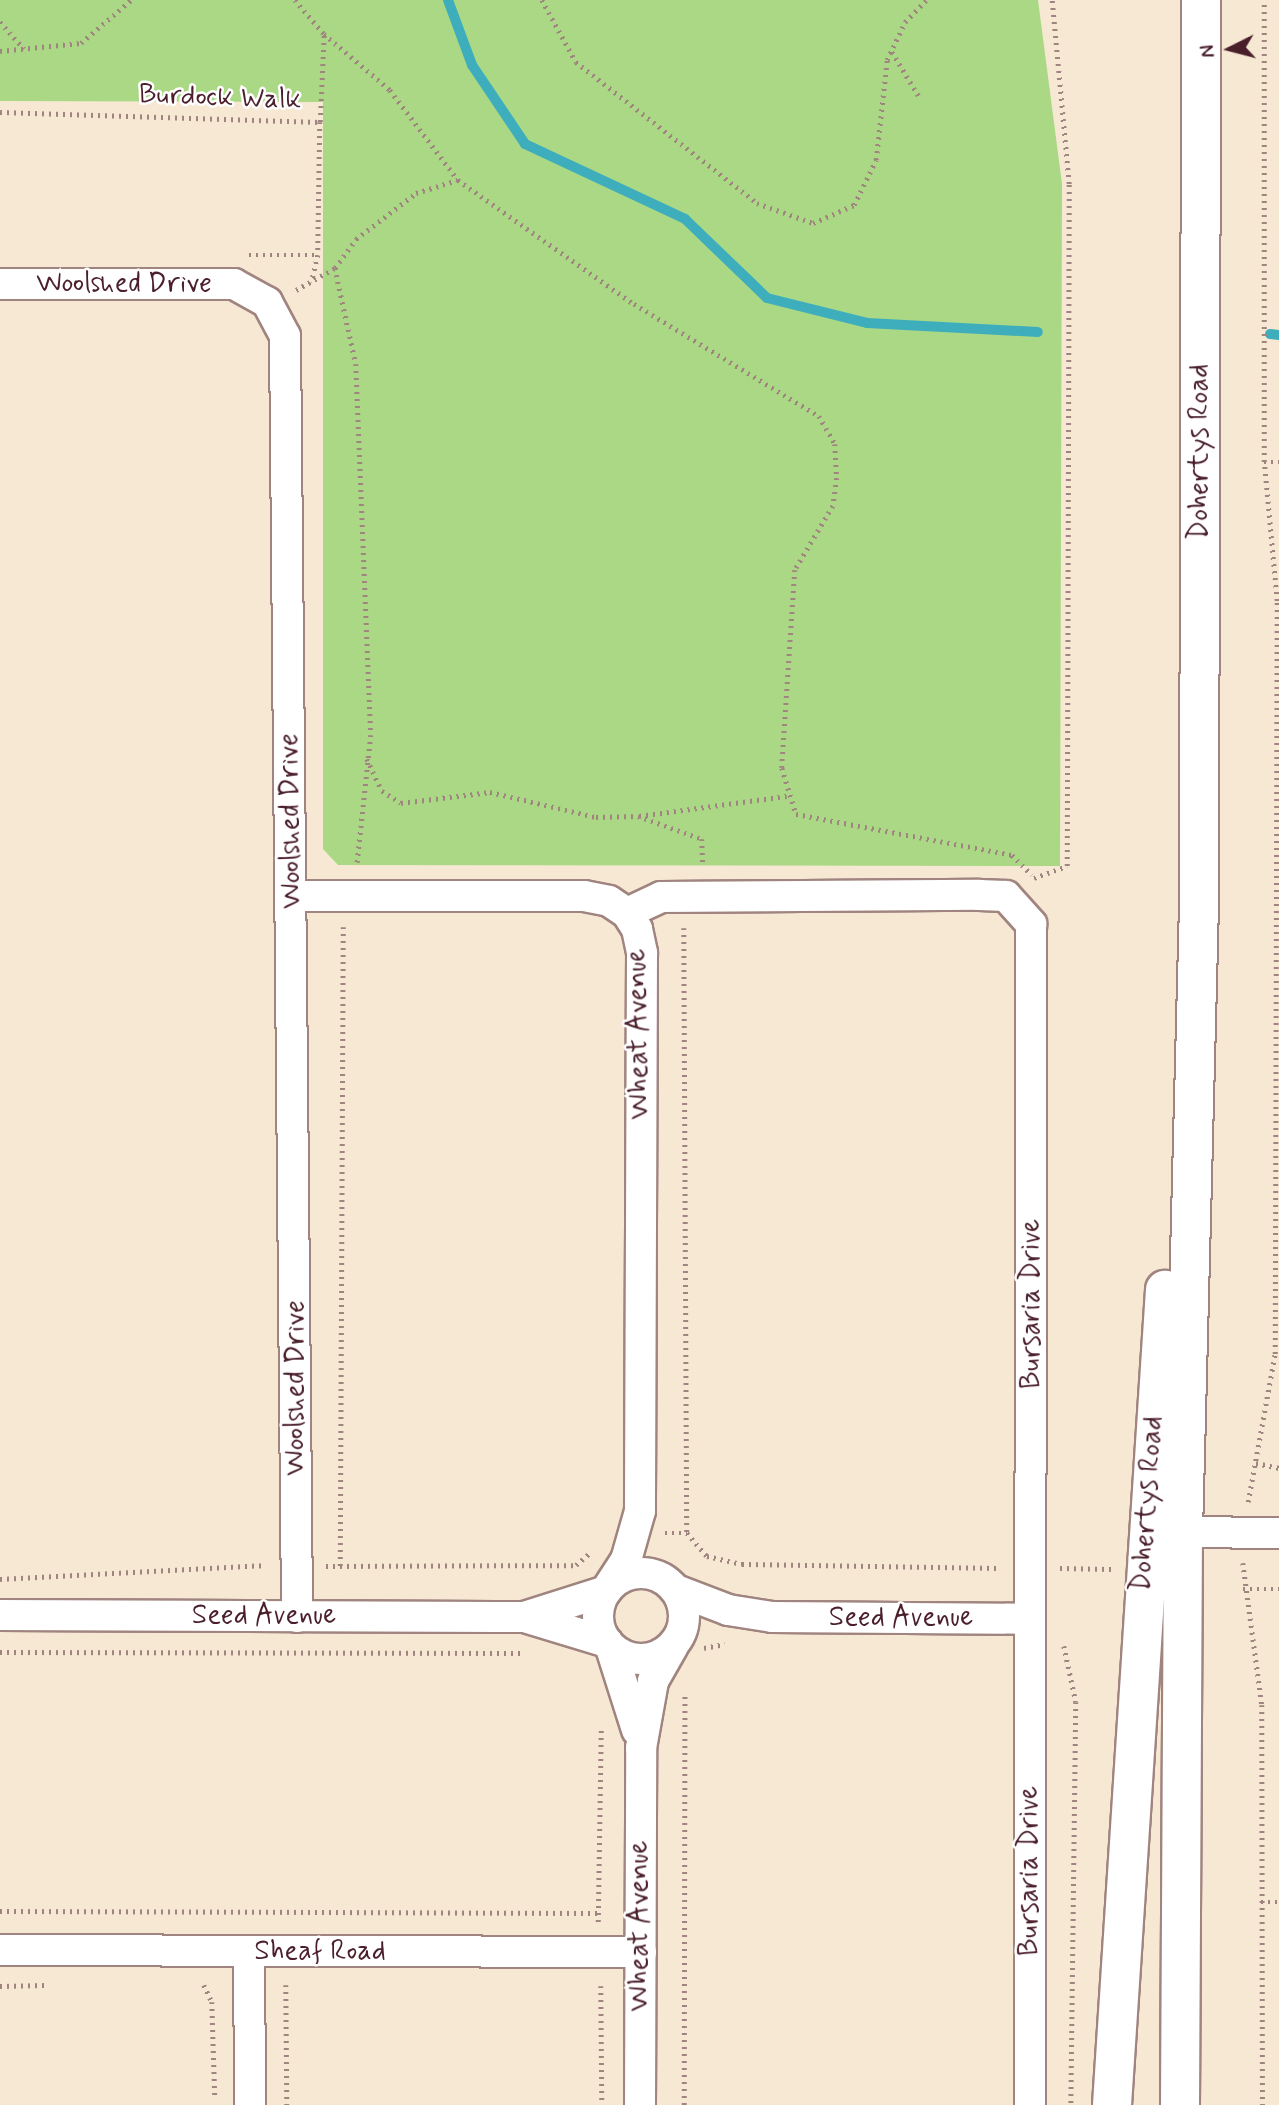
<!DOCTYPE html>
<style>
body{margin:0}
#map{position:relative;width:1279px;height:2105px;overflow:hidden;background:#f6e8d3;font-family:Mynerve,sans-serif}
div>[style]{position:absolute}
.green>*{inset:0;background:#aad885}
.stream>*{height:10px;margin:-5px;padding:0 5px;transform-origin:5px;border-radius:5px;background:#3faebc}
.path>*{height:4.5px;margin-top:-2.25px;transform-origin:0;background:repeating-linear-gradient(90deg,#a0847f 0 2px,transparent 0 7px)}
.roads{filter:drop-shadow(2px 0 #a0847f) drop-shadow(-2px 0 #a0847f) drop-shadow(0 2px #a0847f) drop-shadow(0 -2px #a0847f)}
.street>*{height:30px;margin:-15px;padding:0 15px;transform-origin:15px;border-radius:15px;background:#fff}
.street>.ring{margin:-15px;padding:0;box-sizing:content-box;background:none;border:30px solid #fff;border-radius:50%}
.secondary>*{height:38px;margin:-19px;padding:0 19px;transform-origin:19px;border-radius:19px;background:#fff}
span{translate:-50% -50%;white-space:nowrap;text-align:center;line-height:1.15;-webkit-text-stroke:5px #fff;paint-order:stroke}
.street-label{font-size:28px;color:#4a1f2b}
.north{position:absolute;left:1195px;top:14px;width:70px;height:70px;-webkit-text-stroke:5px #fff;paint-order:stroke;rotate:264deg;font-size:19px;font-weight:700;line-height:28px;text-align:center;color:#4a1f2b}
.north::after{content:'';display:block;margin:auto;width:24px;height:32px;background:#4a1f2b;clip-path:polygon(50% 0,100% 100%,50% 72%,0 100%)}
</style>
<div id="map">
<div class="green">
<div style="clip-path:polygon(0 0,1038px 0,1062px 184px,1060px 866px,338px 865px,323px 849px,323px 102px,0 101px)"></div>
</div>
<div class="stream">
<div style="left:448px;top:0;width:69px;rotate:69.7deg"></div>
<div style="left:472px;top:65px;width:95px;rotate:56.1deg"></div>
<div style="left:525px;top:144px;width:177px;rotate:25.1deg"></div>
<div style="left:685px;top:219px;width:114px;rotate:43.9deg"></div>
<div style="left:767px;top:298px;width:103px;rotate:14deg"></div>
<div style="left:867px;top:323px;width:171px;rotate:3deg"></div>
<div style="left:1270px;top:334px;width:9px;rotate:6deg"></div>
</div>
<div class="path">
<div style="left:295px;top:0;width:45px;rotate:49.5deg"></div>
<div style="left:324px;top:34px;width:87px;rotate:40.3deg"></div>
<div style="left:390px;top:90px;width:113px;rotate:52.9deg"></div>
<div style="left:458px;top:180px;width:215px;rotate:35.2deg"></div>
<div style="left:634px;top:304px;width:216px;rotate:31.2deg"></div>
<div style="left:819px;top:416px;width:32px;rotate:60deg"></div>
<div style="left:835px;top:444px;width:34px;rotate:87deg"></div>
<div style="left:837px;top:478px;width:28px;rotate:98deg"></div>
<div style="left:833px;top:506px;width:74px;rotate:120.7deg"></div>
<div style="left:795px;top:570px;width:198px;rotate:93.8deg"></div>
<div style="left:782px;top:768px;width:48px;rotate:73.1deg"></div>
<div style="left:796px;top:814px;width:220px;rotate:10.7deg"></div>
<div style="left:1012px;top:855px;width:28px;rotate:45deg"></div>
<div style="left:542px;top:0;width:71px;rotate:61.3deg"></div>
<div style="left:576px;top:62px;width:229px;rotate:37.9deg"></div>
<div style="left:757px;top:203px;width:59px;rotate:19.7deg"></div>
<div style="left:813px;top:223px;width:45px;rotate:-23.7deg"></div>
<div style="left:854px;top:205px;width:50px;rotate:-63.9deg"></div>
<div style="left:876px;top:160px;width:101px;rotate:-83.7deg"></div>
<div style="left:887px;top:60px;width:42px;rotate:-64.7deg"></div>
<div style="left:905px;top:22px;width:30px;rotate:-46deg"></div>
<div style="left:0;top:22px;width:36px;rotate:48deg"></div>
<div style="left:0;top:51px;width:81px;rotate:-5.6deg"></div>
<div style="left:81px;top:43px;width:66px;rotate:-40.7deg"></div>
<div style="left:892px;top:52px;width:54px;rotate:58.7deg"></div>
<div style="left:0;top:112px;width:320px;rotate:1.8deg"></div>
<div style="left:320px;top:122px;width:133px;rotate:90.9deg"></div>
<div style="left:318px;top:255px;width:28px;rotate:103deg"></div>
<div style="left:320px;top:122px;width:88px;rotate:-87.4deg"></div>
<div style="left:249px;top:255px;width:69px"></div>
<div style="left:335px;top:268px;width:98px;rotate:77.7deg"></div>
<div style="left:356px;top:364px;width:371px;rotate:87.7deg"></div>
<div style="left:371px;top:735px;width:131px;rotate:96.1deg"></div>
<div style="left:296px;top:290px;width:45px;rotate:-29.4deg"></div>
<div style="left:335px;top:268px;width:36px;rotate:-54deg"></div>
<div style="left:356px;top:239px;width:76px;rotate:-37.5deg"></div>
<div style="left:416px;top:193px;width:44px;rotate:-17.2deg"></div>
<div style="left:1264px;top:462px;width:15px"></div>
<div style="left:367px;top:759px;width:35px;rotate:65deg"></div>
<div style="left:382px;top:791px;width:22px;rotate:32deg"></div>
<div style="left:401px;top:803px;width:90px;rotate:-7deg"></div>
<div style="left:490px;top:792px;width:109px;rotate:13.3deg"></div>
<div style="left:596px;top:817px;width:42px;rotate:-1.4deg"></div>
<div style="left:638px;top:816px;width:68px;rotate:19.8deg"></div>
<div style="left:702px;top:839px;width:26px;rotate:88deg"></div>
<div style="left:639px;top:816px;width:149px;rotate:-7.7deg"></div>
<div style="left:1034px;top:878px;width:35px;rotate:-20deg"></div>
<div style="left:1067px;top:866px;width:682px;rotate:-89.83deg"></div>
<div style="left:1069px;top:184px;width:185px;rotate:-95.3deg"></div>
<div style="left:684px;top:928px;width:605px;rotate:89.72deg"></div>
<div style="left:1256px;top:1463px;width:24px;rotate:12deg"></div>
<div style="left:1248px;top:1502px;width:150px;rotate:-79.7deg"></div>
<div style="left:1275px;top:1354px;width:753px;rotate:-89.85deg"></div>
<div style="left:1277px;top:601px;width:140px;rotate:-95.3deg"></div>
<div style="left:1264px;top:462px;width:462px;rotate:-90deg"></div>
<div style="left:665px;top:1533px;width:22px"></div>
<div style="left:687px;top:1533px;width:30px;rotate:49deg"></div>
<div style="left:707px;top:1556px;width:36px;rotate:13deg"></div>
<div style="left:742px;top:1564px;width:257px;rotate:0.9deg"></div>
<div style="left:1243px;top:1563px;width:143px;rotate:82.4deg"></div>
<div style="left:1262px;top:1705px;width:400px;rotate:89.9deg"></div>
<div style="left:326px;top:1566px;width:250px;rotate:-0.2deg"></div>
<div style="left:576px;top:1565px;width:18px;rotate:-41deg"></div>
<div style="left:340px;top:1566px;width:639px;rotate:-89.73deg"></div>
<div style="left:1060px;top:1568px;width:51px;rotate:1.1deg"></div>
<div style="left:0;top:1579px;width:265px;rotate:-3deg"></div>
<div style="left:1243px;top:1589px;width:36px"></div>
<div style="left:1064px;top:1646px;width:57px;rotate:77.9deg"></div>
<div style="left:1076px;top:1702px;width:403px;rotate:90.7deg"></div>
<div style="left:704px;top:1648px;width:21px;rotate:-11deg"></div>
<div style="left:0;top:1652px;width:524px;rotate:0.11deg"></div>
<div style="left:1261px;top:1902px;width:18px"></div>
<div style="left:0;top:1911px;width:598px;rotate:0.19deg"></div>
<div style="left:598px;top:1922px;width:194px;rotate:-89.1deg"></div>
<div style="left:204px;top:1985px;width:19px;rotate:65deg"></div>
<div style="left:212px;top:2002px;width:95px;rotate:88.2deg"></div>
<div style="left:286px;top:1985px;width:120px;rotate:89.5deg"></div>
<div style="left:0;top:1986px;width:45px;rotate:-1.3deg"></div>
<div style="left:601px;top:1986px;width:119px;rotate:89.5deg"></div>
<div style="left:684px;top:2105px;width:409px;rotate:-89.9deg"></div>
</div>
<div class="roads">
<div class="street">
<div style="left:0;top:284px;width:234px"></div>
<div style="left:234px;top:284px;width:38px;rotate:29deg"></div>
<div style="left:267px;top:302px;width:38px;rotate:62deg"></div>
<div style="left:285px;top:336px;width:1281px;rotate:89.46deg"></div>
<div style="left:293px;top:896px;width:291px"></div>
<div style="left:584px;top:896px;width:25px;rotate:11deg"></div>
<div style="left:609px;top:901px;width:22px;rotate:34deg"></div>
<div style="left:627px;top:913px;width:19px;rotate:58deg"></div>
<div style="left:637px;top:929px;width:25px;rotate:78deg"></div>
<div style="left:642px;top:953px;width:558px;rotate:90.21deg"></div>
<div style="left:640px;top:1511px;width:51px;rotate:105.9deg"></div>
<div style="left:626px;top:1560px;width:31px;rotate:123deg"></div>
<div style="left:627px;top:913px;width:38px;rotate:-25deg"></div>
<div style="left:661px;top:897px;width:318px;rotate:-0.4deg"></div>
<div style="left:979px;top:895px;width:27px;rotate:2deg"></div>
<div style="left:1006px;top:896px;width:38px;rotate:48deg"></div>
<div style="left:1031px;top:924px;width:1181px;rotate:90.05deg"></div>
<div style="left:1183px;top:1532px;width:96px;rotate:0.6deg"></div>
<div class="ring" style="left:598px;top:1573px;width:56px;height:56px"></div>
<div style="left:676px;top:1590px;width:56px;rotate:21deg"></div>
<div style="left:728px;top:1610px;width:45px;rotate:9deg"></div>
<div style="left:772px;top:1617px;width:258px;rotate:0.4deg"></div>
<div style="left:0;top:1615px;width:524px;rotate:0.22deg"></div>
<div style="left:524px;top:1617px;width:87px;rotate:16.8deg"></div>
<div style="left:524px;top:1617px;width:86px;rotate:-17.6deg"></div>
<div style="left:611px;top:1648px;width:86px;rotate:72.4deg"></div>
<div style="left:0;top:1950px;width:641px;rotate:0.18deg"></div>
<div style="left:249px;top:1952px;width:153px;rotate:89.6deg"></div>
<div style="left:640px;top:2105px;width:357px;rotate:-89.8deg"></div>
<div style="left:641px;top:1748px;width:68px;rotate:-79.8deg"></div>
<div style="left:653px;top:1681px;width:40px;rotate:-60.3deg"></div>
</div>
<div class="secondary">
<div style="left:1112px;top:2105px;width:817px;rotate:-86.28deg"></div>
<div style="left:1180px;top:2105px;width:573px;rotate:-89.7deg"></div>
<div style="left:1183px;top:1532px;width:629px;rotate:-88.54deg"></div>
<div style="left:1199px;top:903px;width:903px;rotate:-89.87deg"></div>
</div>
</div>
<div class="street-label">
<span style="left:220px;top:98px;rotate:2deg">Burdock Walk</span>
<span style="left:124px;top:284px">Woolshed Drive</span>
<span style="left:1200px;top:452px;rotate:-90deg">Dohertys Road</span>
<span style="left:291px;top:821px;rotate:-91deg">Woolshed Drive</span>
<span style="left:639px;top:1034px;rotate:-91deg">Wheat Avenue</span>
<span style="left:1032px;top:1304px;rotate:-90deg">Bursaria Drive</span>
<span style="left:296px;top:1388px;rotate:-90deg">Woolshed Drive</span>
<span style="left:1148px;top:1504px;rotate:-86deg">Dohertys Road</span>
<span style="left:264px;top:1616px">Seed Avenue</span>
<span style="left:901px;top:1618px">Seed Avenue</span>
<span style="left:1030px;top:1871px;rotate:-90deg">Bursaria Drive</span>
<span style="left:640px;top:1926px;rotate:-90deg">Wheat Avenue</span>
<span style="left:320px;top:1952px">Sheaf Road</span>
</div>
<div class="north">N</div>
</div>
